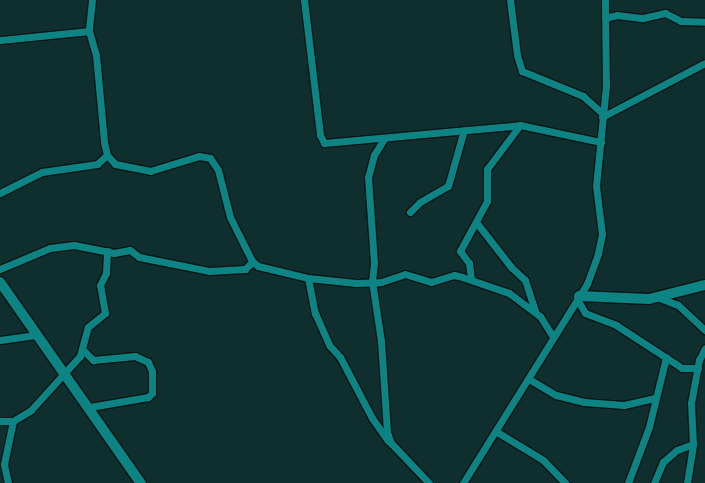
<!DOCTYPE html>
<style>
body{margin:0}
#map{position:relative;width:705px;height:483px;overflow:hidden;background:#0f2f2f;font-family:Mulish,sans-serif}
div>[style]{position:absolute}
.roads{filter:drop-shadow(1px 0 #081414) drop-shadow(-1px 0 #081414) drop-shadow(0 1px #081414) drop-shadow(0 -1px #081414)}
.street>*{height:7px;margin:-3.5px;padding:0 3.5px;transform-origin:3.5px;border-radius:3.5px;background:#0d8483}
.secondary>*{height:10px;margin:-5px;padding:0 5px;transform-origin:5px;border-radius:5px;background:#0d8483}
span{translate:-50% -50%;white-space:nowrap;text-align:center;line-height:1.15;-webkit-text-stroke:5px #021615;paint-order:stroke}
</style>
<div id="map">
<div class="roads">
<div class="street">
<div style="left:92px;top:0;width:31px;rotate:96deg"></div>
<div style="left:89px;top:31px;width:25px;rotate:74deg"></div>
<div style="left:96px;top:55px;width:87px;rotate:84.7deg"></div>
<div style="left:104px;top:142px;width:13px;rotate:77deg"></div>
<div style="left:107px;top:155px;width:12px;rotate:48deg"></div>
<div style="left:115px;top:164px;width:36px;rotate:11deg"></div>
<div style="left:150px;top:171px;width:51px;rotate:-17deg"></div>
<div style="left:199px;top:156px;width:11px;rotate:10deg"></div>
<div style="left:210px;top:158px;width:14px;rotate:56deg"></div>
<div style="left:218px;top:170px;width:49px;rotate:75.7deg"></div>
<div style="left:230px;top:217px;width:49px;rotate:63.4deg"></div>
<div style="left:252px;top:261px;width:8px;rotate:40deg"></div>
<div style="left:258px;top:266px;width:51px;rotate:13.5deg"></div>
<div style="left:308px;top:278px;width:48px;rotate:5.9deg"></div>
<div style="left:356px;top:283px;width:25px;rotate:-2deg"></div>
<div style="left:381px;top:282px;width:25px;rotate:-18deg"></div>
<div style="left:405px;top:274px;width:27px;rotate:17deg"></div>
<div style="left:431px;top:282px;width:24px;rotate:-17deg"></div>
<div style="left:454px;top:275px;width:8px;rotate:14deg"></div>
<div style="left:462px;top:277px;width:50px;rotate:18.8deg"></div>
<div style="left:509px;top:293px;width:39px;rotate:37deg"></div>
<div style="left:540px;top:316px;width:25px;rotate:58deg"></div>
<div style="left:304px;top:0;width:136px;rotate:83.2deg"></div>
<div style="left:320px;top:135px;width:9px;rotate:63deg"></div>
<div style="left:324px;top:143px;width:197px;rotate:-5.2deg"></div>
<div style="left:520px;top:125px;width:83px;rotate:11.9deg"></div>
<div style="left:510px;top:0;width:55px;rotate:82.7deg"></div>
<div style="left:517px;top:55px;width:17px;rotate:73deg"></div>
<div style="left:522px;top:71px;width:66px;rotate:22.3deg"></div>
<div style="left:583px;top:96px;width:25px;rotate:42deg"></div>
<div style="left:605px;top:18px;width:12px;rotate:-14deg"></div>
<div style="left:617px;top:15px;width:26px;rotate:7deg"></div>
<div style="left:643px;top:18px;width:23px;rotate:-13deg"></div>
<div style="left:665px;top:13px;width:18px;rotate:27deg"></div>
<div style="left:681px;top:21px;width:24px;rotate:2deg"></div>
<div style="left:0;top:40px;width:89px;rotate:-5.8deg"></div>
<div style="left:602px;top:117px;width:116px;rotate:-27.7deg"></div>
<div style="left:384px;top:139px;width:19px;rotate:122deg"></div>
<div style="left:374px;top:155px;width:23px;rotate:105deg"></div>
<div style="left:368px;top:177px;width:86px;rotate:86deg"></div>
<div style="left:374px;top:263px;width:18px;rotate:96deg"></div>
<div style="left:372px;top:281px;width:61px;rotate:81.5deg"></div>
<div style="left:381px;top:341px;width:91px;rotate:86.2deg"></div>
<div style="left:387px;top:432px;width:12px;rotate:70deg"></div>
<div style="left:391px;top:443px;width:55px;rotate:46.5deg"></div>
<div style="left:0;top:193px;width:47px;rotate:-26.6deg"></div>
<div style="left:42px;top:172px;width:56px;rotate:-8.3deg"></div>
<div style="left:97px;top:164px;width:13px;rotate:-42deg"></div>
<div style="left:410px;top:212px;width:14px;rotate:-45deg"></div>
<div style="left:420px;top:202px;width:32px;rotate:-30deg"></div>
<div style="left:448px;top:186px;width:58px;rotate:-74.1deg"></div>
<div style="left:476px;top:222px;width:57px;rotate:52.1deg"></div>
<div style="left:511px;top:267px;width:19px;rotate:43deg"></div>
<div style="left:525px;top:280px;width:33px;rotate:72deg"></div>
<div style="left:0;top:269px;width:54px;rotate:-22.8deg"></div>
<div style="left:50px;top:248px;width:24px;rotate:-7deg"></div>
<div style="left:74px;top:245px;width:41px;rotate:11.3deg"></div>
<div style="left:114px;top:253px;width:16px;rotate:-11deg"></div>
<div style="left:130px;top:250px;width:11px;rotate:38deg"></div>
<div style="left:139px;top:257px;width:71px;rotate:11.3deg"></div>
<div style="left:209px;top:271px;width:36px;rotate:-3deg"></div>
<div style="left:245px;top:269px;width:10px;rotate:-45deg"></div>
<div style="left:308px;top:278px;width:36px;rotate:79deg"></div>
<div style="left:315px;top:313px;width:36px;rotate:66deg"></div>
<div style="left:330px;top:346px;width:15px;rotate:48deg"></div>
<div style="left:340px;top:357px;width:69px;rotate:62.3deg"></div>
<div style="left:372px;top:418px;width:28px;rotate:55deg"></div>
<div style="left:471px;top:279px;width:16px;rotate:-97deg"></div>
<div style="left:469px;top:263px;width:15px;rotate:-127deg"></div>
<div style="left:460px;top:251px;width:57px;rotate:-61.6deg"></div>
<div style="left:487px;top:201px;width:32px;rotate:-90deg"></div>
<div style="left:487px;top:169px;width:55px;rotate:-53.1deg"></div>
<div style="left:657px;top:297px;width:22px;rotate:21deg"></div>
<div style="left:678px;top:305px;width:37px;rotate:43deg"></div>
<div style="left:577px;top:299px;width:16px;rotate:60deg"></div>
<div style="left:585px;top:313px;width:33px;rotate:21deg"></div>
<div style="left:616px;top:325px;width:79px;rotate:33.1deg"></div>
<div style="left:682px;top:368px;width:16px"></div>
<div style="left:0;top:340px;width:36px;rotate:-8deg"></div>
<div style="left:82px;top:349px;width:16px;rotate:45deg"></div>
<div style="left:93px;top:360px;width:42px;rotate:-5.4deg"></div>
<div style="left:135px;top:356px;width:14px;rotate:25deg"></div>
<div style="left:148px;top:362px;width:10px;rotate:66deg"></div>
<div style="left:152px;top:371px;width:22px;rotate:90deg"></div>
<div style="left:152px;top:393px;width:6px;rotate:135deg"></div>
<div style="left:148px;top:397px;width:59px;rotate:170.2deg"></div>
<div style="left:529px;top:379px;width:31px;rotate:31deg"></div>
<div style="left:556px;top:395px;width:29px;rotate:14deg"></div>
<div style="left:584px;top:402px;width:40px;rotate:4.3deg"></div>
<div style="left:624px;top:405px;width:32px;rotate:-13deg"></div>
<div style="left:0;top:421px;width:13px"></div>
<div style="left:13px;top:421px;width:21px;rotate:-31deg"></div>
<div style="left:31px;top:410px;width:73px;rotate:-47.8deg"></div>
<div style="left:80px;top:356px;width:30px;rotate:-75deg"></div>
<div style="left:88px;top:327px;width:22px;rotate:-39deg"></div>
<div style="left:105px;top:313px;width:28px;rotate:-100deg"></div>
<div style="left:100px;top:285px;width:13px;rotate:-63deg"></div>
<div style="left:106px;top:273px;width:22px;rotate:-87deg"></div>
<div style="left:497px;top:432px;width:54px;rotate:31.3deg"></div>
<div style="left:543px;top:460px;width:32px;rotate:46deg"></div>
<div style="left:8px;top:483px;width:19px;rotate:-102deg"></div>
<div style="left:4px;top:464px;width:44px;rotate:-78.2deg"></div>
<div style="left:463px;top:483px;width:234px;rotate:-58.1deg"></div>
<div style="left:587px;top:284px;width:33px;rotate:-70deg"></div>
<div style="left:598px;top:253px;width:19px;rotate:-78deg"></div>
<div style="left:602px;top:234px;width:48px;rotate:-97.1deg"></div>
<div style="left:596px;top:186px;width:100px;rotate:-84.3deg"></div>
<div style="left:606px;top:86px;width:86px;rotate:-90.7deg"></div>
<div style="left:628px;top:483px;width:60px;rotate:-69.4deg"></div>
<div style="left:649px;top:427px;width:72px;rotate:-76.3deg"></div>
<div style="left:654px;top:483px;width:23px;rotate:-67deg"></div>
<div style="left:663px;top:462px;width:18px;rotate:-41deg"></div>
<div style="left:677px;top:450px;width:17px;rotate:-21deg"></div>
<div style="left:687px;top:483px;width:39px;rotate:-81deg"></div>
<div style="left:693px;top:444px;width:41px;rotate:-92.8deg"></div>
<div style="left:691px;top:403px;width:44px;rotate:-79.5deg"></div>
<div style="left:699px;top:360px;width:13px;rotate:-63deg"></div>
</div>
<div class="secondary">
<div style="left:0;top:282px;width:246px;rotate:55deg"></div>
<div style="left:579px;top:296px;width:70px;rotate:2.5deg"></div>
<div style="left:649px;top:299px;width:58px;rotate:-14deg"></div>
</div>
</div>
</div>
